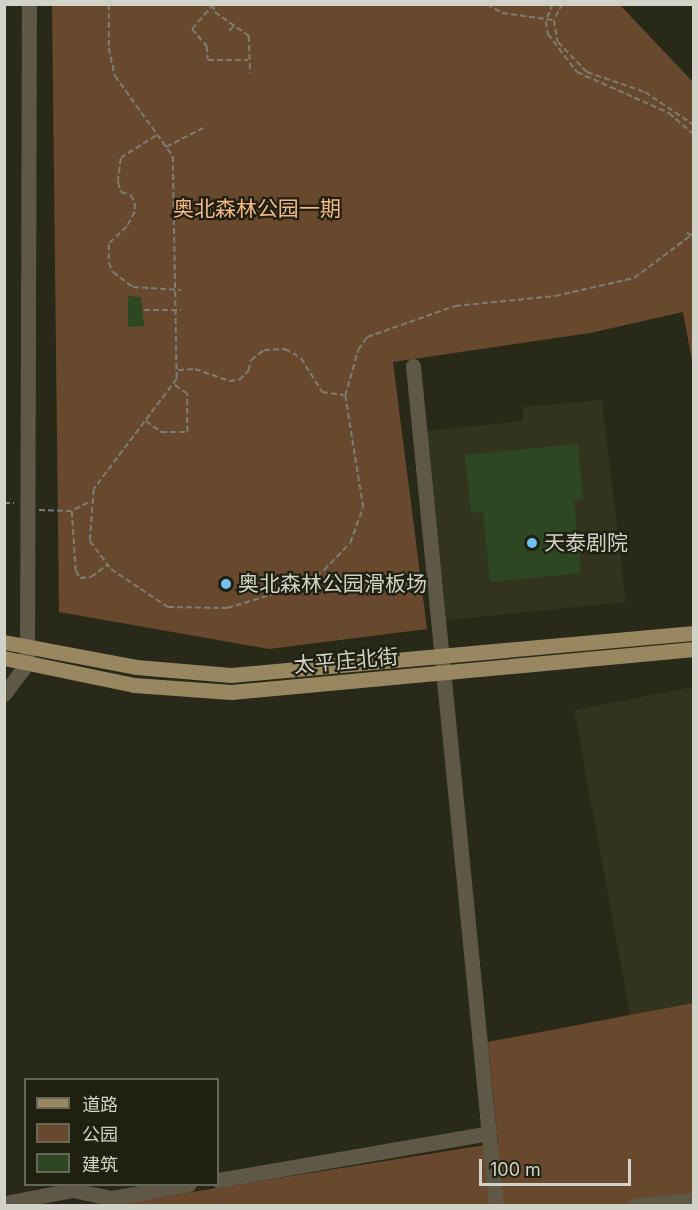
<!DOCTYPE html>
<meta charset="utf-8">
<style>
body{margin:0}
#map{position:relative;width:698px;height:1210px;overflow:hidden;background:#282919;font-family:Inter,"Noto Sans SC",sans-serif}
div>[style]{position:absolute}
.built>*{inset:0;background:#32341d}
.green>*{inset:0;background:#69492d}
.building>*{inset:0;background:#2d4722}
.path>*{height:1.5px;margin-top:-0.75px;transform-origin:0;background:repeating-linear-gradient(90deg,#7c7d70 0 6px,transparent 0 9px)}
.minor>*{height:15px;margin:-7.5px;padding:0 7.5px;transform-origin:7.5px;border-radius:7.5px;background:#605846}
.major>*{height:15px;margin:-7.5px;padding:0 7.5px;transform-origin:7.5px;border-radius:7.5px;background:#988761}
.path-bridge>*{height:1.5px;margin-top:-0.75px;transform-origin:0;background:repeating-linear-gradient(90deg,#7c7d70 0 6px,transparent 0 9px)}
.dots>*{width:16px;height:16px;translate:-50% -50%;box-sizing:border-box;border:3px solid #1f2010;border-radius:50%}
span{translate:-50% -50%;white-space:nowrap;text-align:center;line-height:1.15;-webkit-text-stroke:4.5px #1f2010;paint-order:stroke}
.park-label{font-size:21px;color:#f5b885}
.poi-label{font-size:21px;color:#d1d2c8}
.left{translate:0 -50%;text-align:left}
.street-label{font-size:21px;color:#d1d2c8}
.frame{position:absolute;inset:0;border:6px solid #d1d2c8;pointer-events:none}
.legend{position:absolute;left:24px;top:1078px;width:195px;height:108px;box-sizing:border-box;background:#1f2010;border:2px solid #66675a;margin:0;padding:8px 10px;list-style:none;font-size:18px;color:#d1d2c8}
.legend li{display:flex;align-items:center;gap:12px;height:30px}
.legend b{width:30px;border:2px solid #66675a}
.scale{position:absolute;left:479px;top:1159px;width:152px;height:27px;box-sizing:border-box;border:3px solid #d1d2c8;border-top:0;padding-left:8px;font-size:18px;line-height:21px;white-space:nowrap;color:#d1d2c8;-webkit-text-stroke:4px #1f2010;paint-order:stroke}
</style>
<div id="map">
<div class="built">
<div style="clip-path:polygon(602px 400px,626px 602px,447px 620px,426px 431px,523px 421px,523px 407px)"></div>
<div style="clip-path:polygon(693px 687px,693px 1003px,630px 1015px,574px 710px)"></div>
</div>
<div class="green">
<div style="clip-path:polygon(52px 5px,620px 5px,693px 82px,693px 366px,683px 312px,590px 333px,393px 362px,427px 629px,269px 649px,59px 612px)"></div>
<div style="clip-path:polygon(693px 1003px,693px 1205px,105px 1206px,498px 1143px,488px 1042px)"></div>
</div>
<div class="building">
<div style="clip-path:polygon(128px 296px,141px 297px,144px 326px,128px 327px)"></div>
<div style="clip-path:polygon(578px 444px,583px 500px,574px 501px,581px 573px,490px 582px,483px 512px,471px 513px,465px 455px)"></div>
</div>
<div class="path">
<div style="left:109px;top:4px;width:44px;rotate:90deg"></div>
<div style="left:109px;top:48px;width:29px;rotate:78deg"></div>
<div style="left:115px;top:76px;width:99px;rotate:54.1deg"></div>
<div style="left:173px;top:156px;width:223px;rotate:89deg"></div>
<div style="left:177px;top:379px;width:138px;rotate:127deg"></div>
<div style="left:94px;top:489px;width:52px;rotate:94.4deg"></div>
<div style="left:90px;top:541px;width:35px;rotate:53deg"></div>
<div style="left:111px;top:569px;width:69px;rotate:33.7deg"></div>
<div style="left:168px;top:607px;width:59px;rotate:1deg"></div>
<div style="left:227px;top:608px;width:77px;rotate:-16.6deg"></div>
<div style="left:301px;top:586px;width:28px;rotate:-35deg"></div>
<div style="left:324px;top:570px;width:37px;rotate:-46deg"></div>
<div style="left:350px;top:543px;width:37px;rotate:-70deg"></div>
<div style="left:363px;top:508px;width:113px;rotate:-99.1deg"></div>
<div style="left:345px;top:396px;width:48px;rotate:-74.2deg"></div>
<div style="left:358px;top:350px;width:16px;rotate:-55deg"></div>
<div style="left:367px;top:337px;width:93px;rotate:-19.4deg"></div>
<div style="left:455px;top:306px;width:100px;rotate:-5.7deg"></div>
<div style="left:555px;top:296px;width:81px;rotate:-12.8deg"></div>
<div style="left:634px;top:278px;width:75px;rotate:-36.9deg"></div>
<div style="left:213px;top:4px;width:8px;rotate:76deg"></div>
<div style="left:215px;top:12px;width:42px;rotate:35.2deg"></div>
<div style="left:249px;top:36px;width:37px;rotate:88deg"></div>
<div style="left:487px;top:4px;width:17px;rotate:31deg"></div>
<div style="left:502px;top:13px;width:51px;rotate:7.8deg"></div>
<div style="left:553px;top:4px;width:18px;rotate:112deg"></div>
<div style="left:546px;top:21px;width:13px;rotate:81deg"></div>
<div style="left:548px;top:34px;width:48px;rotate:52.7deg"></div>
<div style="left:577px;top:72px;width:101px;rotate:24deg"></div>
<div style="left:669px;top:113px;width:33px;rotate:41deg"></div>
<div style="left:563px;top:4px;width:18px;rotate:119deg"></div>
<div style="left:554px;top:20px;width:22px;rotate:80deg"></div>
<div style="left:558px;top:42px;width:42px;rotate:46deg"></div>
<div style="left:587px;top:72px;width:61px;rotate:19deg"></div>
<div style="left:645px;top:92px;width:59px;rotate:34deg"></div>
<div style="left:192px;top:29px;width:23px;rotate:49deg"></div>
<div style="left:207px;top:46px;width:14px;rotate:86deg"></div>
<div style="left:208px;top:60px;width:40px"></div>
<div style="left:229px;top:31px;width:8px;rotate:-50deg"></div>
<div style="left:156px;top:136px;width:41px;rotate:147.8deg"></div>
<div style="left:121px;top:158px;width:24px;rotate:97deg"></div>
<div style="left:118px;top:182px;width:10px;rotate:73deg"></div>
<div style="left:121px;top:192px;width:10px;rotate:17deg"></div>
<div style="left:131px;top:195px;width:9px;rotate:63deg"></div>
<div style="left:135px;top:203px;width:9px;rotate:90deg"></div>
<div style="left:135px;top:212px;width:17px;rotate:118deg"></div>
<div style="left:127px;top:227px;width:25px;rotate:137deg"></div>
<div style="left:109px;top:244px;width:19px;rotate:90deg"></div>
<div style="left:109px;top:263px;width:10px;rotate:66deg"></div>
<div style="left:113px;top:272px;width:25px;rotate:37deg"></div>
<div style="left:133px;top:287px;width:48px;rotate:3.6deg"></div>
<div style="left:166px;top:147px;width:42px;rotate:-27.2deg"></div>
<div style="left:687px;top:233px;width:8px;rotate:30deg"></div>
<div style="left:144px;top:310px;width:37px"></div>
<div style="left:178px;top:370px;width:17px;rotate:-3deg"></div>
<div style="left:195px;top:369px;width:36px;rotate:19deg"></div>
<div style="left:229px;top:381px;width:10px;rotate:-6deg"></div>
<div style="left:239px;top:380px;width:13px;rotate:-45deg"></div>
<div style="left:248px;top:371px;width:11px;rotate:-75deg"></div>
<div style="left:251px;top:360px;width:16px;rotate:-38deg"></div>
<div style="left:264px;top:350px;width:21px;rotate:-3deg"></div>
<div style="left:285px;top:349px;width:18px;rotate:29deg"></div>
<div style="left:301px;top:358px;width:40px;rotate:58deg"></div>
<div style="left:322px;top:392px;width:22px;rotate:8deg"></div>
<div style="left:146px;top:421px;width:19px;rotate:36deg"></div>
<div style="left:161px;top:432px;width:26px"></div>
<div style="left:187px;top:432px;width:38px;rotate:-90deg"></div>
<div style="left:187px;top:394px;width:16px;rotate:-145deg"></div>
<div style="left:4px;top:503px;width:10px"></div>
<div style="left:88px;top:503px;width:18px;rotate:153deg"></div>
<div style="left:72px;top:511px;width:60px;rotate:86.2deg"></div>
<div style="left:76px;top:571px;width:8px;rotate:60deg"></div>
<div style="left:80px;top:578px;width:11px;rotate:-5deg"></div>
<div style="left:91px;top:577px;width:20px;rotate:-37deg"></div>
<div style="left:39px;top:510px;width:32px;rotate:2deg"></div>
</div>
<div class="minor">
<div style="left:413px;top:366px;width:844px;rotate:84.36deg"></div>
<div style="left:4px;top:694px;width:39px;rotate:-53deg"></div>
<div style="left:27px;top:663px;width:659px;rotate:-89.83deg"></div>
<div style="left:218px;top:1180px;width:275px;rotate:-9.8deg"></div>
<div style="left:4px;top:1203px;width:70px;rotate:-10.7deg"></div>
<div style="left:73px;top:1190px;width:40px;rotate:12deg"></div>
<div style="left:112px;top:1198px;width:78px;rotate:-10.3deg"></div>
<div style="left:634px;top:1206px;width:60px;rotate:-5.7deg"></div>
</div>
<div class="major">
<div style="left:4px;top:642px;width:134px;rotate:10.7deg"></div>
<div style="left:136px;top:667px;width:95px;rotate:4.8deg"></div>
<div style="left:231px;top:675px;width:465px;rotate:-5.2deg"></div>
<div style="left:4px;top:658px;width:133px;rotate:11.7deg"></div>
<div style="left:134px;top:685px;width:97px;rotate:4.1deg"></div>
<div style="left:231px;top:692px;width:465px;rotate:-5.3deg"></div>
</div>
<div class="path-bridge">
<div style="left:192px;top:29px;width:33px;rotate:-49deg"></div>
</div>
<div class="dots">
<div style="left:532px;top:543px;background:#72c1f5"></div>
<div style="left:226px;top:584px;background:#72c1f5"></div>
</div>
<div class="park-label">
<span style="left:257px;top:209px">奥北森林公园一期</span>
</div>
<div class="poi-label">
<span class="left" style="left:544px;top:543px">天泰剧院</span>
<span class="left" style="left:238px;top:584px">奥北森林公园滑板场</span>
</div>
<div class="street-label">
<span style="left:346px;top:661px;rotate:-5deg">太平庄北街</span>
</div>
<div class="frame"></div>
<ul class="legend">
<li><b style="height:8px;background:#988761"></b>道路</li>
<li><b style="height:16px;background:#69492d"></b>公园</li>
<li><b style="height:16px;background:#2d4722"></b>建筑</li>
</ul>
<div class="scale">100 m</div>
</div>
